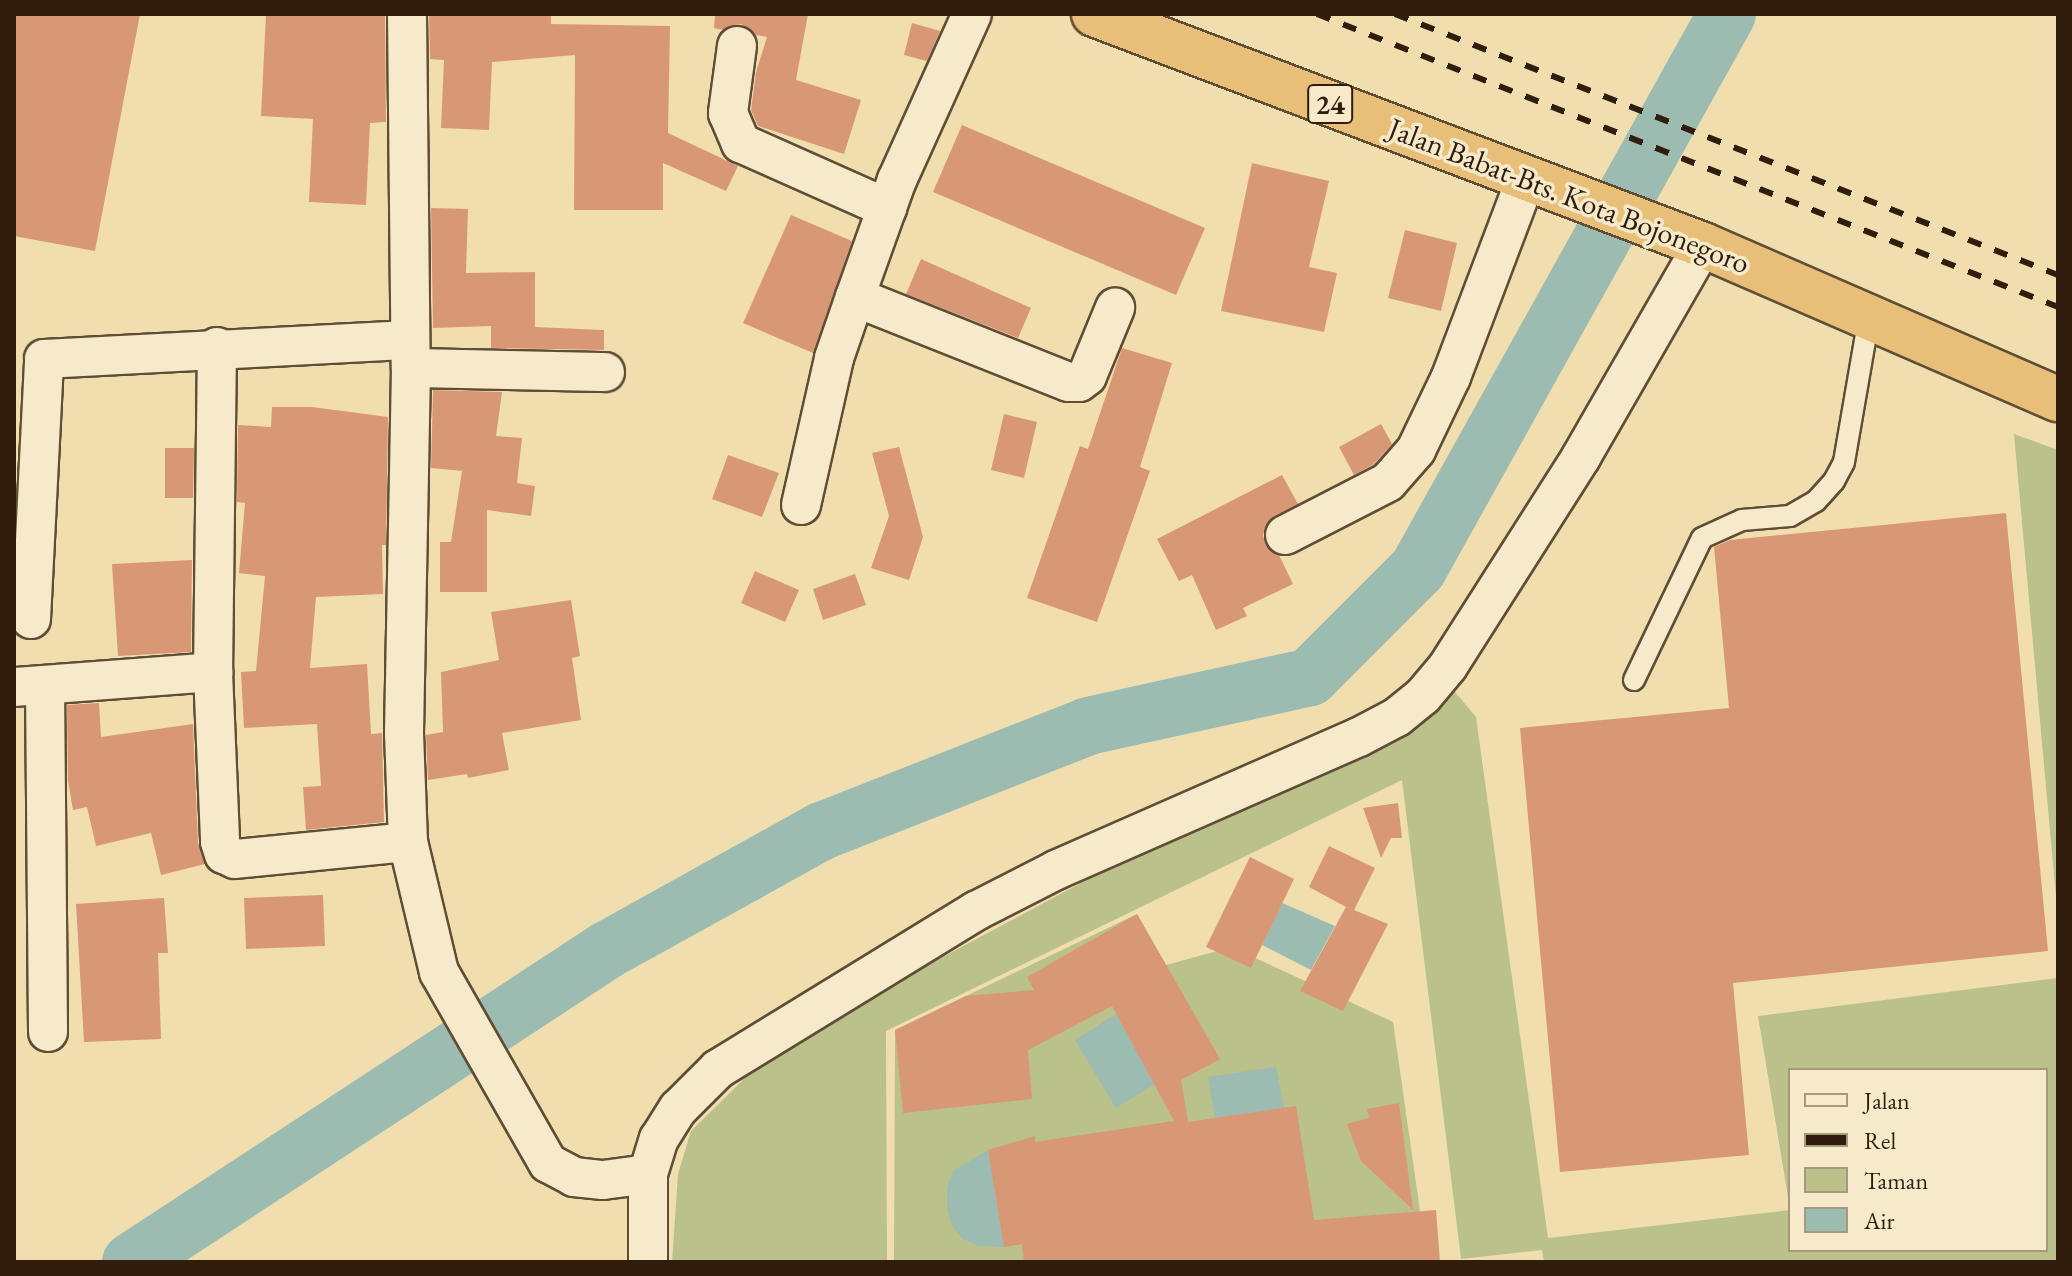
<!DOCTYPE html>
<style>
body{margin:0}
#map{position:relative;width:2072px;height:1276px;overflow:hidden;background:#f1deaf;font-family:"EB Garamond",serif}
div>[style]{position:absolute}
.green>*{inset:0;background:#bbc18a}
.water>*{inset:0;background:#9cbbb1}
.river>*{height:58px;margin:-29px;padding:0 29px;transform-origin:29px;border-radius:29px;background:#9cbbb1}
.building>*{inset:0;background:#d99875}
.roads{filter:drop-shadow(2px 0 #604d36) drop-shadow(-2px 0 #604d36) drop-shadow(0 2px #604d36) drop-shadow(0 -2px #604d36)}
.service>*{height:20px;margin:-10px;padding:0 10px;transform-origin:10px;border-radius:10px;background:#f6eacb}
.minor>*{height:38px;margin:-19px;padding:0 19px;transform-origin:19px;border-radius:19px;background:#f6eacb}
.trunk>*{height:44px;margin:-22px;padding:0 22px;transform-origin:22px;border-radius:22px;background:#e8bf78}
.rail>*{height:6px;margin-top:-3px;transform-origin:0;background:repeating-linear-gradient(90deg,#301d0d 0 14px,transparent 0 28px)}
span{translate:-50% -50%;white-space:nowrap;text-align:center;line-height:1.15;-webkit-text-stroke:7px #f6eacb;paint-order:stroke}
.shield-label span{padding:2px 6px;background:#f6eacb;border:2px solid;border-radius:6px;-webkit-text-stroke-width:0}
.shield-label{font-size:28px;color:#301d0d;font-weight:700}
.street-label{font-size:30px;color:#301d0d}
.frame{position:absolute;inset:0;border:16px solid #301d0d;pointer-events:none}
.legend{position:absolute;left:1788px;top:1068px;width:260px;height:184px;box-sizing:border-box;background:#f6eacb;border:2px solid #a7987f;margin:0;padding:10px 14px;list-style:none;font-size:24px;color:#301d0d}
.legend li{display:flex;align-items:center;gap:16px;height:40px}
.legend b{width:40px;border:2px solid #a7987f}
</style>
<div id="map">
<div class="green">
<div style="clip-path:polygon(2014px 434px,2058px 450px,2058px 919px)"></div>
<div style="clip-path:polygon(1450px 686px,1476px 717px,1548px 1238px,1790px 1210px,1790px 1250px,2046px 1250px,2046px 1070px,1790px 1070px,1790px 1209px,1758px 1016px,2058px 978px,2058px 1262px,1544px 1262px,1542px 1250px,1461px 1259px,1402px 780px,886px 1031px,887px 1262px,672px 1262px,678px 1174px,691px 1131px,749px 1074px,866px 998px)"></div>
<div style="clip-path:polygon(1137px 914px,1166px 965px,1232px 947px,1393px 1022px,1420px 1211px,1288px 1262px,894px 1262px,895px 1030px)"></div>
</div>
<div class="water">
<div style="clip-path:polygon(1282px 903px,1335px 926px,1311px 970px,1262px 945px)"></div>
<div style="clip-path:polygon(1116px 1014px,1155px 1084px,1116px 1108px,1075px 1040px)"></div>
<div style="clip-path:polygon(1276px 1067px,1284px 1108px,1215px 1118px,1208px 1077px)"></div>
<div style="clip-path:polygon(988px 1150px,1004px 1247px,978px 1246px,963px 1239px,952px 1226px,947px 1206px,947px 1188px,953px 1171px)"></div>
</div>
<div class="river">
<div style="left:131px;top:1262px;width:569px;rotate:-33.24deg"></div>
<div style="left:607px;top:950px;width:246px;rotate:-29deg"></div>
<div style="left:822px;top:831px;width:286px;rotate:-21.5deg"></div>
<div style="left:1088px;top:726px;width:227px;rotate:-12.4deg"></div>
<div style="left:1310px;top:677px;width:153px;rotate:-45deg"></div>
<div style="left:1418px;top:569px;width:635px;rotate:-60.89deg"></div>
</div>
<div class="building">
<div style="clip-path:polygon(14px 14px,140px 14px,95px 251px,14px 236px)"></div>
<div style="clip-path:polygon(266px 14px,385px 14px,386px 122px,370px 123px,366px 205px,309px 202px,313px 119px,261px 116px)"></div>
<div style="clip-path:polygon(429px 14px,551px 14px,551px 24px,670px 26px,668px 133px,738px 166px,726px 191px,663px 163px,663px 210px,574px 210px,575px 55px,492px 62px,489px 130px,441px 128px,444px 60px,430px 59px)"></div>
<div style="clip-path:polygon(715px 14px,808px 14px,796px 80px,861px 100px,844px 154px,758px 126px,751px 110px,756px 72px,767px 37px,756px 35px,741px 24px,723px 30px,714px 28px)"></div>
<div style="clip-path:polygon(912px 23px,940px 31px,927px 61px,904px 55px)"></div>
<div style="clip-path:polygon(962px 125px,1205px 228px,1176px 295px,933px 192px)"></div>
<div style="clip-path:polygon(1252px 163px,1329px 181px,1309px 267px,1337px 273px,1324px 332px,1221px 311px)"></div>
<div style="clip-path:polygon(431px 208px,468px 209px,466px 273px,535px 272px,535px 327px,604px 330px,604px 350px,491px 348px,491px 326px,433px 328px)"></div>
<div style="clip-path:polygon(791px 215px,852px 241px,813px 353px,743px 323px)"></div>
<div style="clip-path:polygon(1405px 230px,1457px 243px,1441px 311px,1388px 298px)"></div>
<div style="clip-path:polygon(921px 259px,1031px 308px,1018px 338px,906px 294px)"></div>
<div style="clip-path:polygon(1122px 348px,1172px 363px,1140px 467px,1150px 471px,1097px 622px,1027px 598px,1080px 446px,1088px 449px)"></div>
<div style="clip-path:polygon(433px 390px,502px 392px,496px 436px,522px 438px,517px 483px,535px 486px,531px 516px,487px 510px,487px 592px,440px 592px,440px 542px,451px 542px,462px 471px,431px 468px)"></div>
<div style="clip-path:polygon(272px 407px,312px 407px,388px 417px,386px 545px,382px 545px,383px 594px,316px 597px,310px 668px,367px 664px,371px 734px,382px 733px,384px 822px,306px 830px,303px 787px,321px 786px,317px 724px,244px 728px,241px 672px,256px 671px,265px 576px,239px 573px,245px 503px,237px 502px,238px 425px,271px 427px)"></div>
<div style="clip-path:polygon(1004px 414px,1037px 422px,1024px 478px,991px 470px)"></div>
<div style="clip-path:polygon(1381px 424px,1392px 444px,1374px 464px,1354px 475px,1339px 447px)"></div>
<div style="clip-path:polygon(899px 447px,923px 537px,909px 580px,871px 568px,889px 516px,872px 453px)"></div>
<div style="clip-path:polygon(165px 448px,194px 448px,193px 498px,165px 498px)"></div>
<div style="clip-path:polygon(728px 455px,779px 473px,762px 517px,712px 499px)"></div>
<div style="clip-path:polygon(1282px 475px,1298px 504px,1274px 516px,1266px 524px,1263px 535px,1266px 546px,1279px 555px,1293px 584px,1243px 608px,1247px 616px,1216px 630px,1192px 575px,1179px 581px,1157px 539px)"></div>
<div style="clip-path:polygon(2006px 513px,2048px 951px,1733px 983px,1749px 1155px,1560px 1172px,1520px 728px,1729px 708px,1714px 547px,1730px 540px)"></div>
<div style="clip-path:polygon(192px 560px,191px 652px,118px 656px,112px 564px)"></div>
<div style="clip-path:polygon(755px 571px,799px 590px,785px 622px,741px 603px)"></div>
<div style="clip-path:polygon(855px 574px,866px 605px,823px 620px,813px 589px)"></div>
<div style="clip-path:polygon(571px 600px,580px 656px,572px 658px,581px 720px,502px 733px,509px 770px,468px 778px,467px 774px,428px 780px,426px 735px,443px 732px,441px 672px,499px 660px,491px 612px)"></div>
<div style="clip-path:polygon(99px 703px,101px 737px,193px 724px,198px 843px,205px 864px,161px 875px,151px 833px,96px 846px,87px 807px,73px 810px,68px 781px,67px 705px)"></div>
<div style="clip-path:polygon(1398px 803px,1402px 838px,1391px 838px,1381px 858px,1363px 808px)"></div>
<div style="clip-path:polygon(1329px 846px,1375px 868px,1354px 910px,1388px 924px,1343px 1011px,1300px 991px,1346px 907px,1309px 887px)"></div>
<div style="clip-path:polygon(1250px 857px,1294px 879px,1251px 968px,1206px 947px)"></div>
<div style="clip-path:polygon(323px 895px,325px 946px,246px 949px,244px 898px)"></div>
<div style="clip-path:polygon(164px 898px,168px 953px,158px 953px,161px 1039px,84px 1042px,76px 904px)"></div>
<div style="clip-path:polygon(1137px 914px,1220px 1059px,1181px 1080px,1188px 1122px,1296px 1106px,1314px 1220px,1436px 1210px,1440px 1262px,1024px 1262px,1022px 1244px,1004px 1247px,988px 1150px,1035px 1136px,1035px 1142px,1174px 1121px,1112px 1006px,1028px 1050px,1032px 1099px,903px 1113px,895px 1030px,966px 996px,1034px 990px,1027px 977px)"></div>
<div style="clip-path:polygon(1399px 1103px,1413px 1210px,1361px 1161px,1347px 1124px,1369px 1118px,1367px 1109px)"></div>
</div>
<div class="roads">
<div class="service">
<div style="left:1634px;top:680px;width:157px;rotate:-64.4deg"></div>
<div style="left:1702px;top:538px;width:44px;rotate:-24.2deg"></div>
<div style="left:1742px;top:520px;width:48px;rotate:-4.8deg"></div>
<div style="left:1790px;top:516px;width:30px;rotate:-30deg"></div>
<div style="left:1816px;top:501px;width:27px;rotate:-48deg"></div>
<div style="left:1834px;top:481px;width:21px;rotate:-62deg"></div>
<div style="left:1844px;top:462px;width:146px;rotate:-80.2deg"></div>
</div>
<div class="minor">
<div style="left:407px;top:14px;width:354px;rotate:89.4deg"></div>
<div style="left:411px;top:368px;width:365px;rotate:91.1deg"></div>
<div style="left:404px;top:733px;width:109px;rotate:87.9deg"></div>
<div style="left:408px;top:842px;width:134px;rotate:76.6deg"></div>
<div style="left:439px;top:972px;width:220px;rotate:60.3deg"></div>
<div style="left:548px;top:1163px;width:30px;rotate:28deg"></div>
<div style="left:574px;top:1177px;width:29px;rotate:6deg"></div>
<div style="left:603px;top:1180px;width:45px;rotate:-7.6deg"></div>
<div style="left:737px;top:46px;width:68px;rotate:97.7deg"></div>
<div style="left:728px;top:113px;width:33px;rotate:67deg"></div>
<div style="left:741px;top:143px;width:160px;rotate:24deg"></div>
<div style="left:855px;top:297px;width:230px;rotate:21.7deg"></div>
<div style="left:1069px;top:382px;width:10px"></div>
<div style="left:1079px;top:382px;width:10px;rotate:-37deg"></div>
<div style="left:1087px;top:376px;width:74px;rotate:-67.6deg"></div>
<div style="left:217px;top:347px;width:325px;rotate:90.7deg"></div>
<div style="left:213px;top:672px;width:170px;rotate:87.6deg"></div>
<div style="left:220px;top:842px;width:13px;rotate:72deg"></div>
<div style="left:224px;top:854px;width:12px;rotate:24deg"></div>
<div style="left:235px;top:859px;width:174px;rotate:-5.6deg"></div>
<div style="left:411px;top:368px;width:194px;rotate:1.2deg"></div>
<div style="left:801px;top:505px;width:151px;rotate:-77.3deg"></div>
<div style="left:834px;top:358px;width:65px;rotate:-71deg"></div>
<div style="left:855px;top:297px;width:124px;rotate:-70.3deg"></div>
<div style="left:897px;top:180px;width:182px;rotate:-65.7deg"></div>
<div style="left:1285px;top:535px;width:116px;rotate:-27.2deg"></div>
<div style="left:1388px;top:482px;width:43px;rotate:-48.8deg"></div>
<div style="left:1416px;top:450px;width:81px;rotate:-64.4deg"></div>
<div style="left:1451px;top:377px;width:212px;rotate:-69.3deg"></div>
<div style="left:31px;top:619px;width:260px;rotate:-87.1deg"></div>
<div style="left:44px;top:359px;width:366px;rotate:-3deg"></div>
<div style="left:45px;top:685px;width:347px;rotate:89.5deg"></div>
<div style="left:14px;top:687px;width:200px;rotate:-4.3deg"></div>
<div style="left:648px;top:1262px;width:88px;rotate:-90deg"></div>
<div style="left:648px;top:1174px;width:37px;rotate:-73deg"></div>
<div style="left:659px;top:1139px;width:36px;rotate:-58deg"></div>
<div style="left:678px;top:1109px;width:57px;rotate:-45deg"></div>
<div style="left:718px;top:1069px;width:303px;rotate:-31.5deg"></div>
<div style="left:976px;top:911px;width:90px;rotate:-27.1deg"></div>
<div style="left:1056px;top:870px;width:331px;rotate:-23.7deg"></div>
<div style="left:1359px;top:737px;width:43px;rotate:-27.8deg"></div>
<div style="left:1397px;top:717px;width:33px;rotate:-39deg"></div>
<div style="left:1423px;top:696px;width:39px;rotate:-50deg"></div>
<div style="left:1448px;top:666px;width:248px;rotate:-57.5deg"></div>
<div style="left:1581px;top:457px;width:245px;rotate:-60.1deg"></div>
</div>
<div class="trunk">
<div style="left:1094px;top:14px;width:651px;rotate:20.77deg"></div>
<div style="left:1703px;top:245px;width:387px;rotate:23.5deg"></div>
</div>
</div>
<div class="rail">
<div style="left:1317px;top:14px;width:797px;rotate:21.57deg"></div>
<div style="left:1395px;top:14px;width:713px;rotate:21.49deg"></div>
</div>
<div class="shield-label">
<span style="left:1330px;top:104px">24</span>
</div>
<div class="street-label">
<span style="left:1569px;top:196px;rotate:21deg">Jalan Babat-Bts. Kota Bojonegoro</span>
</div>
<div class="frame"></div>
<ul class="legend">
<li><b style="height:10px;background:#f6eacb"></b>Jalan</li>
<li><b style="height:10px;background:#301d0d"></b>Rel</li>
<li><b style="height:22px;background:#bbc18a"></b>Taman</li>
<li><b style="height:22px;background:#9cbbb1"></b>Air</li>
</ul>
</div>
